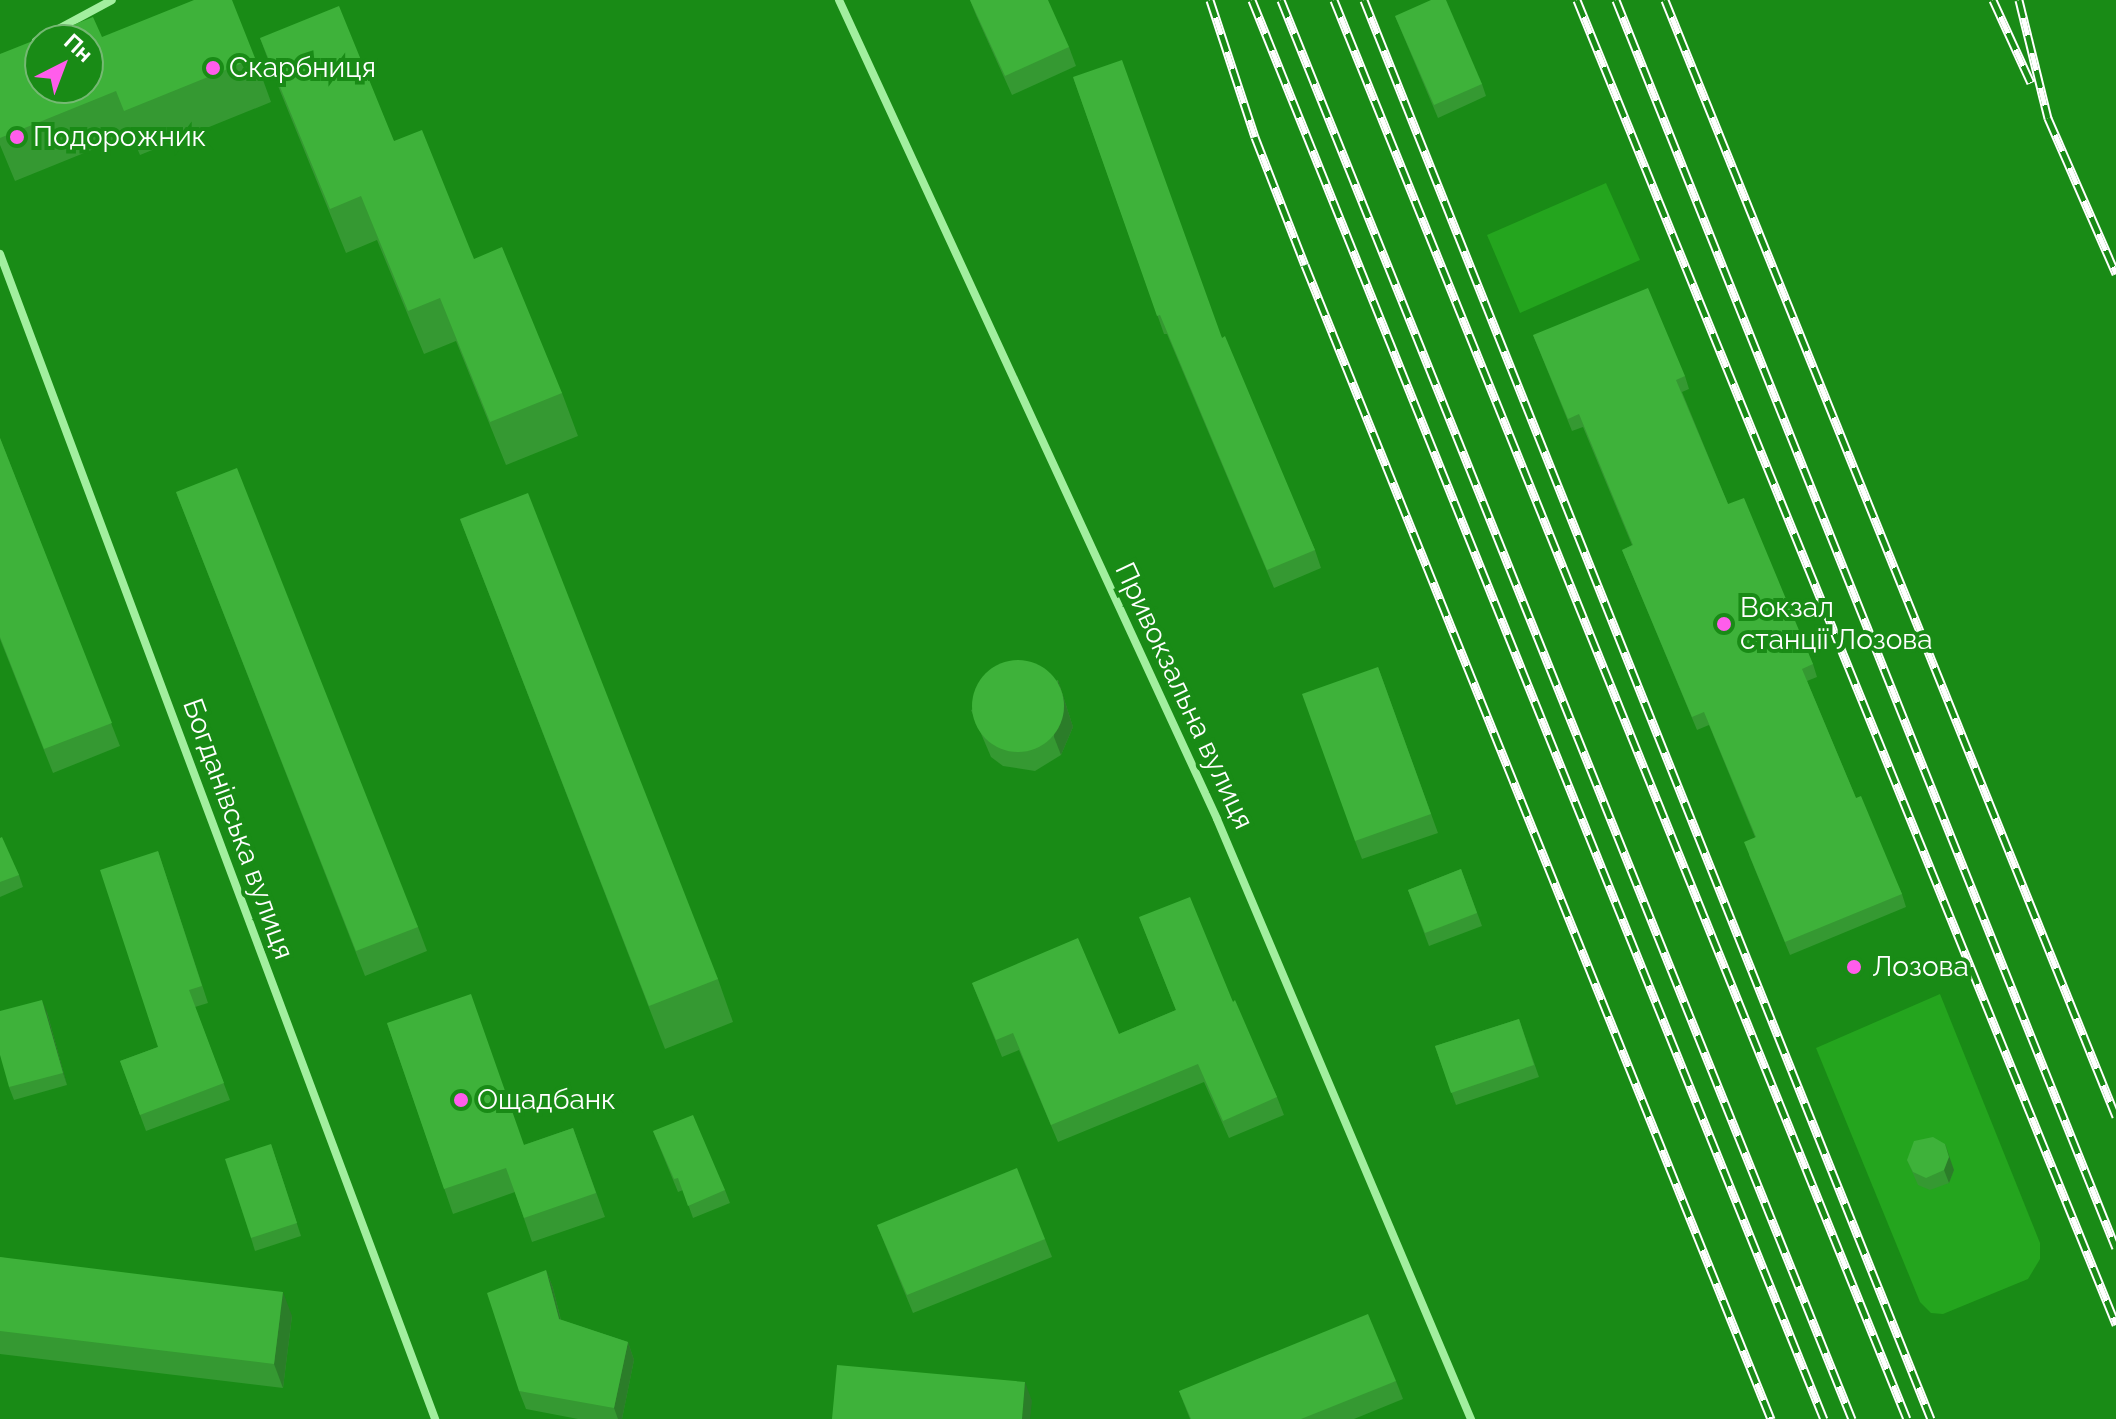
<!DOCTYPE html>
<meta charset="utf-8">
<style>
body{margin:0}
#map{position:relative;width:2116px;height:1419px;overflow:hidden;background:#198b16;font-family:Raleway,sans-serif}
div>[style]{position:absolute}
.green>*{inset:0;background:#24a51e}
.street>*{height:8px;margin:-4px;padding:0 4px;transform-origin:4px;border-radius:4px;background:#a2ef9f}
.rail>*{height:9px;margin-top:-4.5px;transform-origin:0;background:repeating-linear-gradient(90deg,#198b16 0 18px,#fff 0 36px);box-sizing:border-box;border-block:2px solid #fff}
.wall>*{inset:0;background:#359932}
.shaded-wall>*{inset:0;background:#2b7d29}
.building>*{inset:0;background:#3eb23a}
.round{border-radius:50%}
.dots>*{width:22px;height:22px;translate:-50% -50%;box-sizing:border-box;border:4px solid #198b16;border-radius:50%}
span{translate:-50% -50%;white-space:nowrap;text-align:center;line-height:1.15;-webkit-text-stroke:8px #198b16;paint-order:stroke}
.poi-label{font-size:28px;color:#fff}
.left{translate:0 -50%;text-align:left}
.street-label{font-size:28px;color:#fff}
.north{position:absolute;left:24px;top:24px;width:80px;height:80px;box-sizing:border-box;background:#198b16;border:2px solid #75b973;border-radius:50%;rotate:42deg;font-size:22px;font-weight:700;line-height:32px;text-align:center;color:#fff}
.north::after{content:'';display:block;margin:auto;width:28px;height:36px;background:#ff5deb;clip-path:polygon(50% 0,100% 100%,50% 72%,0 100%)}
</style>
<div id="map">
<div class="green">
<div style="clip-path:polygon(1606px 183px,1640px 260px,1520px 313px,1487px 235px)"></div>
<div style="clip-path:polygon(1940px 994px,2040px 1243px,2040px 1259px,2028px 1279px,1943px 1314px,1931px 1313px,1920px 1302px,1816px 1048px)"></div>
</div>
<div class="street">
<div style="left:839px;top:0;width:902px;rotate:65.22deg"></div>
<div style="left:1217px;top:819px;width:652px;rotate:67.06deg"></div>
<div style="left:36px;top:41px;width:86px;rotate:-28.3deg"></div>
<div style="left:0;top:254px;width:1244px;rotate:69.52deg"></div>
</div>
<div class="rail">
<div style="left:1210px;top:0;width:144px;rotate:71.8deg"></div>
<div style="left:1255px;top:137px;width:137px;rotate:68.7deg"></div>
<div style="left:1305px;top:265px;width:1245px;rotate:68.01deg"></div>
<div style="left:1252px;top:0;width:1530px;rotate:68.05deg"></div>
<div style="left:1281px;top:0;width:1530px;rotate:68.08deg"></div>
<div style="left:1334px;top:0;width:1530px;rotate:68.01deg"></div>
<div style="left:1364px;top:0;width:1528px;rotate:68.22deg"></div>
<div style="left:1577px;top:0;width:1430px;rotate:67.85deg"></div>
<div style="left:1616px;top:0;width:1344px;rotate:68.17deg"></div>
<div style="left:1665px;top:0;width:1204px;rotate:68deg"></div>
<div style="left:1993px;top:0;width:91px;rotate:65.4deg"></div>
<div style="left:2019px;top:0;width:122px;rotate:76.2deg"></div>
<div style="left:2048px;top:118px;width:170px;rotate:66.4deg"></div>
</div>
<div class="wall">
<div style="clip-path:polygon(970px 0,1069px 47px,1076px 66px,1012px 95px,976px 15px)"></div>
<div style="clip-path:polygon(1395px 16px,1482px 84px,1486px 96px,1438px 118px)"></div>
<div style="clip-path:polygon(102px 37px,255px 58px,271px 102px,140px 155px,131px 134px,15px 181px,0 145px,0 54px)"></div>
<div style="clip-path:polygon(260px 38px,394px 141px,562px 393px,578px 436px,506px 465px,456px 341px,424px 354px,377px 240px,346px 253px,276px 81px)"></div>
<div style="clip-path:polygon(1073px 77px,1222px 338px,1315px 550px,1321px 568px,1274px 588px,1167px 334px,1164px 334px)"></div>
<div style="clip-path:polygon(1533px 335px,1685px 376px,1689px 389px,1682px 392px,1728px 504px,1813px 664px,1817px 677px,1807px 681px,1856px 798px,1902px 894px,1906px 907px,1790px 955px,1749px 855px,1755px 837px,1709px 725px,1697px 730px,1622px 550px,1632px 545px,1583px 427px,1572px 431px)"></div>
<div style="clip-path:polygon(0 438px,120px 746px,53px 773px,0 639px)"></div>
<div style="clip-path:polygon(176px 492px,418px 927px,427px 951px,365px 976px)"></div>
<div style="clip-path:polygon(460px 519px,718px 979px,733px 1022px,665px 1049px)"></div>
<div style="clip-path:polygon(1378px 667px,1438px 833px,1362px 859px,1355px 841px)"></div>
<div style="clip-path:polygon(1058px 680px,1073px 727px,1061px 755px,1035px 771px,1003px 766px,991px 757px,971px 710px)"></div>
<div style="clip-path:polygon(0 838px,19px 875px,23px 887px,0 897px)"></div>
<div style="clip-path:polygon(158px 851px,208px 1003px,195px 1007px,230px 1100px,146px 1131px,120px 1061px,158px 1047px)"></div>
<div style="clip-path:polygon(1461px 869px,1482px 926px,1429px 946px,1408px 890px)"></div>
<div style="clip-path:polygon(1139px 917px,1233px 1002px,1277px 1097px,1284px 1115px,1229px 1138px,1204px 1082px,1058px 1142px,1019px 1050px,1002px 1057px,972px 983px,1119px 1034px,1176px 1010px)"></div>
<div style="clip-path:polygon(47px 1012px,67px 1085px,14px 1100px,9px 1087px)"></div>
<div style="clip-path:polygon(1519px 1019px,1539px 1077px,1456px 1105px,1435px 1046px)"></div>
<div style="clip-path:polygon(387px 1023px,524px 1145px,573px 1128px,605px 1217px,532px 1242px,515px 1192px,453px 1214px)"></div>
<div style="clip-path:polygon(653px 1131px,725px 1190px,730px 1203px,693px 1218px,683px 1190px,678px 1192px)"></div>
<div style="clip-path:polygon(271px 1144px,301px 1236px,255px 1251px,251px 1238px)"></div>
<div style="clip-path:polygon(1907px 1160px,1954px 1170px,1949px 1183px,1930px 1190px,1918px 1185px)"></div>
<div style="clip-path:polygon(877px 1225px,1045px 1239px,1052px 1257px,913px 1313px)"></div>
<div style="clip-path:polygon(0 1257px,292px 1316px,283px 1388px,0 1354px)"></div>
<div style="clip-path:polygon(546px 1270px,553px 1288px,561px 1320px,628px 1342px,634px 1360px,622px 1419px,578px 1419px,526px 1409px,519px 1391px)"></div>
<div style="clip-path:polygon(1396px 1381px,1403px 1399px,1354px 1419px,1190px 1419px,1179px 1391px)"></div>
</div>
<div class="shaded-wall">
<div style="clip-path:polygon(1058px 680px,1073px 727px,1061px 755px,1054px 737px)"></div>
<div style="clip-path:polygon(42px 1000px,47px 1012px,67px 1085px,63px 1073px)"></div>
<div style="clip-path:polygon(1945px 1144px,1954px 1170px,1949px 1183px,1944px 1170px)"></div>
<div style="clip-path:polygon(546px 1270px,553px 1288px,565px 1338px,559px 1319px)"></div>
<div style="clip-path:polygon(283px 1292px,292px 1316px,283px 1388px,274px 1364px)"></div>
<div style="clip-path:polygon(628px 1342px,634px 1360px,622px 1419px,618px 1419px,614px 1408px)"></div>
<div style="clip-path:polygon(1025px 1382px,1032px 1401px,1030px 1419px,1022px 1419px)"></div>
</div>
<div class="building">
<div style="clip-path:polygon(evenodd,194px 0,232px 0,255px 58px,124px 111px,116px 91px,0 138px,0 54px,93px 17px,102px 37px,194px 0,40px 40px,88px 40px,88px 88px,40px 88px,40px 40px)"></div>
<div style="clip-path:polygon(970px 0,1048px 0,1069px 47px,1005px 76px)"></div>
<div style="clip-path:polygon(1431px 0,1446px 0,1482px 84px,1434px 105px,1395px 16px)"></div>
<div style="clip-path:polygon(339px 6px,394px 141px,422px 130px,474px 259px,502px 247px,562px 393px,490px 422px,440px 298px,408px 311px,361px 196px,330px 209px,260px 38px)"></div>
<div style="clip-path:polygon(1122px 60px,1222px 338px,1225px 336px,1315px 550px,1267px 570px,1160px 315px,1157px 316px,1073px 77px)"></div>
<div style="clip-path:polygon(1648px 288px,1685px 376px,1676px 380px,1728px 504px,1744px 498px,1813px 664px,1802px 669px,1856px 798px,1861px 796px,1902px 894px,1785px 942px,1744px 842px,1756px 837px,1704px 712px,1692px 717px,1622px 550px,1633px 545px,1579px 414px,1568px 419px,1533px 335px)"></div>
<div style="clip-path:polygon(0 438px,112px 723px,44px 749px,0 637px)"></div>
<div style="clip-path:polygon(237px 468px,418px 927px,356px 951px,176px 492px)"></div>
<div style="clip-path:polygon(528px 493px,718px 979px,649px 1006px,460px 519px)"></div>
<div class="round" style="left:972px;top:660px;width:92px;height:92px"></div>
<div style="clip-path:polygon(1378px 667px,1431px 814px,1355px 841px,1302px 694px)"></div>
<div style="clip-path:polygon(2px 837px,19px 875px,0 882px,0 838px)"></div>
<div style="clip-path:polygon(158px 851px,202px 986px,189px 990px,224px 1083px,140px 1115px,120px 1061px,158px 1047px,100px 870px)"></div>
<div style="clip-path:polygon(1461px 869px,1477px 913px,1425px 933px,1408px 890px)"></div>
<div style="clip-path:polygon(1190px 897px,1233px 1002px,1235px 1000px,1277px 1097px,1223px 1121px,1198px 1064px,1051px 1125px,1013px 1033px,996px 1040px,972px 983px,1078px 938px,1119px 1034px,1176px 1010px,1139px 917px)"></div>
<div style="clip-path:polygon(471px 994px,524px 1145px,573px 1128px,596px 1193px,524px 1218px,506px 1168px,444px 1189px,387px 1023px)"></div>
<div style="clip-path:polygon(42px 1000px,63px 1073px,9px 1087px,0 1055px,0 1011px)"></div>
<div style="clip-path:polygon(1519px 1019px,1534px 1065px,1451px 1093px,1435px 1046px)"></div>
<div style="clip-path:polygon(693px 1115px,725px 1190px,688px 1206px,678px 1178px,674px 1179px,653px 1131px)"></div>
<div style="clip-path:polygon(1933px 1137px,1945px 1144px,1949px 1157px,1944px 1170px,1926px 1178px,1913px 1172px,1907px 1160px,1914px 1141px)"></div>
<div style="clip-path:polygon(271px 1144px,297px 1223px,251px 1238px,225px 1159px)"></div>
<div style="clip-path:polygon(1017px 1168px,1045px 1239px,907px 1295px,877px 1225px)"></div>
<div style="clip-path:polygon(0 1257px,283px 1292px,274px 1364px,0 1331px)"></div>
<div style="clip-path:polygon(546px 1270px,559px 1319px,628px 1342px,614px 1408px,519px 1391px,487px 1293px)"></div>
<div style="clip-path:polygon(1368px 1314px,1396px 1381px,1301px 1419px,1191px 1419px,1179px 1391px)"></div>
<div style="clip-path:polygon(837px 1365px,1025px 1382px,1022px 1419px,832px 1419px)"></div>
</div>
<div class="dots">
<div style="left:213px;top:68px;background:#ff5deb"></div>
<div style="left:17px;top:137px;background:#ff5deb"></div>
<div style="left:1724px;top:624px;background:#ff5deb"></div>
<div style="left:1854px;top:967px;background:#ff5deb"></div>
<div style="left:461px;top:1100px;background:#ff5deb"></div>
</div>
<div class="poi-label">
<span class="left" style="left:229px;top:68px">Скарбниця</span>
<span class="left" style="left:33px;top:137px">Подорожник</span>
<span class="left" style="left:1740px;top:624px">Вокзал<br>станції Лозова</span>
<span class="left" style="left:1872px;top:967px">Лозова</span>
<span class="left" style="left:477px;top:1100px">Ощадбанк</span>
</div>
<div class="street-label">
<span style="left:1184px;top:696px;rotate:65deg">Привокзальна вулиця</span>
<span style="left:238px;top:829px;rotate:70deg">Богданівська вулиця</span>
</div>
<div class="north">Пн</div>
</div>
